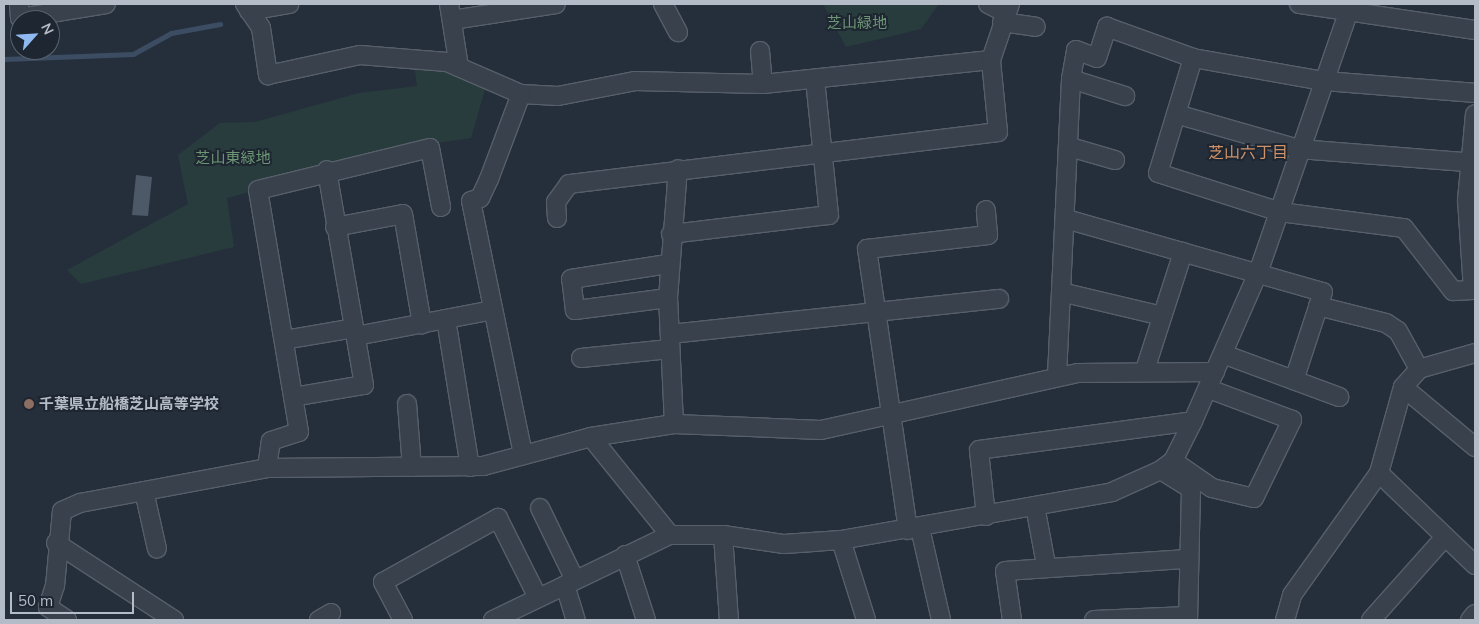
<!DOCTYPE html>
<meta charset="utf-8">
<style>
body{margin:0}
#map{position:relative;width:1479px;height:624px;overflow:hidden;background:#252f3b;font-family:Mulish,"Noto Sans JP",sans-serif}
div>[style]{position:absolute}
.green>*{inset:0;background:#283c3d}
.stream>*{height:5px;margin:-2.5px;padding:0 2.5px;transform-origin:2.5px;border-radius:2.5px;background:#3c4d63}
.building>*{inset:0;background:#4e5967}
.roads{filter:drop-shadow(1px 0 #575f6a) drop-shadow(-1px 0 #575f6a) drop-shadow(0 1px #575f6a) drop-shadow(0 -1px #575f6a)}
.minor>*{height:18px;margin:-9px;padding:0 9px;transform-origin:9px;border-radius:9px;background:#39414c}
.dots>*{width:14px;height:14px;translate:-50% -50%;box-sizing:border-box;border:2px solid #1e2631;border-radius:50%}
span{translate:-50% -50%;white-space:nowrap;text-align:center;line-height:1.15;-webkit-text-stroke:4px #1e2631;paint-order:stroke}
.park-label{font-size:15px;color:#6d9675}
.poi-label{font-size:15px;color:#b4bcc7;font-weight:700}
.left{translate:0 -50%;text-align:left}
.neighbourhood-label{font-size:16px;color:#cd9269}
.frame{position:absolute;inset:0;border:5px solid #b4bcc7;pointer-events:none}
.north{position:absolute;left:10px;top:10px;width:50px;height:50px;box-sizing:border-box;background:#1e2631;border:1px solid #5a626d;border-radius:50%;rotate:64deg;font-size:14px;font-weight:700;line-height:20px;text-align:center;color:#b4bcc7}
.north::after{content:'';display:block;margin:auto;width:18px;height:22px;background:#90b8f1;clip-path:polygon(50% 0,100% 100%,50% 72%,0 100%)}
.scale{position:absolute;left:10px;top:592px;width:124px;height:22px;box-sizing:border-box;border:2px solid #b4bcc7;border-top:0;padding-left:6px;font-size:15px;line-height:18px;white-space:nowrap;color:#b4bcc7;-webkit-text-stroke:4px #1e2631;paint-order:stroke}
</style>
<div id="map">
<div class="green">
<div style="clip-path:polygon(823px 4px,939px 4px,921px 29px,846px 47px)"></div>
<div style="clip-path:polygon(414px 64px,457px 72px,485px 89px,471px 138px,430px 144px,227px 198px,234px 247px,81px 284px,67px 270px,188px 204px,178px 155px,220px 123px,255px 122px,359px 93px,417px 86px)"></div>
</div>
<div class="stream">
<div style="left:4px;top:59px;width:129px;rotate:-2.2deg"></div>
<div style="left:133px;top:54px;width:43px;rotate:-28.9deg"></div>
<div style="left:171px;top:33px;width:50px;rotate:-10.4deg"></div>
</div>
<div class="building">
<div style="clip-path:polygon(136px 175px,152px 177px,148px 216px,132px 215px)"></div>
</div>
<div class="roads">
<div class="minor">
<div style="left:19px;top:4px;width:14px;rotate:86deg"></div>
<div style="left:20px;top:18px;width:87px;rotate:-9.2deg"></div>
<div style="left:245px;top:4px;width:29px;rotate:56deg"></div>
<div style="left:261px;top:28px;width:48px;rotate:81.5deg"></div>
<div style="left:268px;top:75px;width:94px;rotate:-12.3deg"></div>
<div style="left:360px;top:55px;width:87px;rotate:4.6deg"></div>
<div style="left:447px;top:62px;width:81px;rotate:23.4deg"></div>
<div style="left:521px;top:94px;width:37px;rotate:3deg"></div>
<div style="left:558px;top:96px;width:78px;rotate:-11deg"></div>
<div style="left:635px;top:81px;width:128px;rotate:1.3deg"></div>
<div style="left:763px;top:84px;width:229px;rotate:-6deg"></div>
<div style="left:449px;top:4px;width:64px;rotate:81deg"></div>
<div style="left:663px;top:4px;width:32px;rotate:62deg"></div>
<div style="left:988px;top:4px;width:20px;rotate:27deg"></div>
<div style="left:1299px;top:4px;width:178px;rotate:8.4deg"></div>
<div style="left:249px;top:11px;width:41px;rotate:-9.9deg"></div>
<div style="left:452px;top:20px;width:105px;rotate:-8.7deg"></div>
<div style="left:1002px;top:22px;width:34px;rotate:8deg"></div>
<div style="left:760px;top:51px;width:33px;rotate:85deg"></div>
<div style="left:1193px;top:58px;width:120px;rotate:106.9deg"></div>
<div style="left:1158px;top:173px;width:128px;rotate:17.7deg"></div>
<div style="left:1280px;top:212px;width:125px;rotate:7.4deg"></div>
<div style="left:1404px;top:228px;width:80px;rotate:52.1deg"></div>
<div style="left:1453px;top:291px;width:20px;rotate:-3deg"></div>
<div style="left:1473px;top:290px;width:90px;rotate:-93.8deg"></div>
<div style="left:1467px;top:200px;width:86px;rotate:-84.7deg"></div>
<div style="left:1071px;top:79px;width:57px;rotate:17.5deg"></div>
<div style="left:521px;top:94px;width:91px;rotate:110.6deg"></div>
<div style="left:489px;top:179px;width:21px;rotate:115deg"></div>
<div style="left:480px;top:198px;width:9px;rotate:162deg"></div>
<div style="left:471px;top:201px;width:258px;rotate:78.4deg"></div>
<div style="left:1176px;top:114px;width:128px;rotate:15.9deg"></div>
<div style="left:1299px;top:149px;width:177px;rotate:4.5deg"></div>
<div style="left:1070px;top:147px;width:47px;rotate:16.1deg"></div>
<div style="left:557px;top:218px;width:16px;rotate:-94deg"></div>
<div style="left:556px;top:202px;width:22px;rotate:-54deg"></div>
<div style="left:569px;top:184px;width:432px;rotate:-6.9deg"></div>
<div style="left:998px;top:132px;width:72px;rotate:-95.6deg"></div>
<div style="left:991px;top:60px;width:59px;rotate:-71.3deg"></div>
<div style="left:1066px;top:219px;width:267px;rotate:15.9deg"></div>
<div style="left:1323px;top:292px;width:93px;rotate:108.2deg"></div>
<div style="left:335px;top:227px;width:69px;rotate:-10.8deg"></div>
<div style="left:403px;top:214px;width:112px;rotate:80.2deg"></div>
<div style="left:671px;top:234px;width:159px;rotate:-6.9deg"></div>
<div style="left:829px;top:215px;width:137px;rotate:-95.9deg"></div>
<div style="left:1061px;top:292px;width:104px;rotate:13.4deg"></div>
<div style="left:668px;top:298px;width:94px;rotate:172.6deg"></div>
<div style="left:575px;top:310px;width:31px;rotate:-97deg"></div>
<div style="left:571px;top:279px;width:98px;rotate:-8.8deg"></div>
<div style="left:1318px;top:306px;width:70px;rotate:14deg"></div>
<div style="left:1386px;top:323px;width:14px;rotate:34deg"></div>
<div style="left:1398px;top:331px;width:43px;rotate:61.1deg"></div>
<div style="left:446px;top:319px;width:150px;rotate:80.8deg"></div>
<div style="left:670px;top:334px;width:331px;rotate:-6.1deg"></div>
<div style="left:356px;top:336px;width:139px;rotate:-10.7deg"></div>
<div style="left:284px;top:340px;width:71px;rotate:-9.7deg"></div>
<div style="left:1223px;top:354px;width:124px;rotate:20.3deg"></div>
<div style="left:581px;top:358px;width:89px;rotate:-5.8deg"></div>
<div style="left:1145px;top:370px;width:124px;rotate:-72.1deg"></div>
<div style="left:1057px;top:376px;width:297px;rotate:-87.3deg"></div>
<div style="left:1071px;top:79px;width:29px;rotate:-80deg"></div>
<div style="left:1076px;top:50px;width:22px;rotate:21deg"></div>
<div style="left:1097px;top:58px;width:33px;rotate:-72deg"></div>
<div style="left:1107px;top:27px;width:91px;rotate:19.8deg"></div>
<div style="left:1193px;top:58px;width:133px;rotate:10deg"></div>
<div style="left:1324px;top:81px;width:151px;rotate:4.5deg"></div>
<div style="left:1403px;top:387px;width:94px;rotate:39.8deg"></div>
<div style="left:293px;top:397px;width:72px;rotate:-9.6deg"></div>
<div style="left:364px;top:385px;width:218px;rotate:-99.8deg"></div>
<div style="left:407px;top:404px;width:63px;rotate:85.5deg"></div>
<div style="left:674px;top:424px;width:126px;rotate:-92.7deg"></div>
<div style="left:668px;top:298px;width:129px;rotate:-85.6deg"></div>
<div style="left:591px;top:437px;width:126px;rotate:51.1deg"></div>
<div style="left:1173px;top:461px;width:47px;rotate:34.7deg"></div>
<div style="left:1212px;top:488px;width:43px;rotate:13.4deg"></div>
<div style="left:1254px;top:498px;width:87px;rotate:-64deg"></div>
<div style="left:1292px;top:420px;width:89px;rotate:-159.5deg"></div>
<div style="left:267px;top:468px;width:27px;rotate:-82deg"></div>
<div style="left:271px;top:441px;width:29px;rotate:-18deg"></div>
<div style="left:299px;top:432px;width:245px;rotate:-99.6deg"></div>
<div style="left:258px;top:190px;width:177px;rotate:-13.7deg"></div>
<div style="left:430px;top:148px;width:60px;rotate:79.4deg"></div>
<div style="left:1161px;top:470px;width:36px;rotate:32deg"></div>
<div style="left:1191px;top:489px;width:131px;rotate:91.3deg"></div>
<div style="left:1379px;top:473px;width:133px;rotate:43.8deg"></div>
<div style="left:144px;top:491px;width:59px;rotate:77.4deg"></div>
<div style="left:1035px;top:506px;width:60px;rotate:79.4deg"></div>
<div style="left:540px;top:508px;width:80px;rotate:64.1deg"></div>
<div style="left:986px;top:516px;width:66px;rotate:-96.1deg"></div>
<div style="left:979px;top:450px;width:216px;rotate:-7.7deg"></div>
<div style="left:920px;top:528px;width:94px;rotate:77.1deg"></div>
<div style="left:908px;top:530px;width:284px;rotate:-98.3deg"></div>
<div style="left:867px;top:249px;width:122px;rotate:-6.6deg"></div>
<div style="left:988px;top:235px;width:25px;rotate:-95deg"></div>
<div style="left:723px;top:535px;width:85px;rotate:86deg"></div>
<div style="left:841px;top:540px;width:84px;rotate:72.6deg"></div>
<div style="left:56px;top:543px;width:141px;rotate:33.1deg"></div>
<div style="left:625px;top:555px;width:68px;rotate:72.1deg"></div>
<div style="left:565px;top:585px;width:37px;rotate:73deg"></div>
<div style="left:67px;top:620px;width:23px;rotate:-146deg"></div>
<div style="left:48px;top:607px;width:22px;rotate:-72deg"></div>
<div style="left:55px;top:586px;width:75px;rotate:-84.7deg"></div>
<div style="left:62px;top:511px;width:20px;rotate:-24deg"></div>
<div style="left:80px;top:503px;width:190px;rotate:-10.6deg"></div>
<div style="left:267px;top:468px;width:216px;rotate:-0.5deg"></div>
<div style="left:483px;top:466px;width:112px;rotate:-15deg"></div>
<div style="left:591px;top:437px;width:84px;rotate:-8.9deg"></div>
<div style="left:674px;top:424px;width:147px;rotate:2.3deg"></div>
<div style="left:821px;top:430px;width:263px;rotate:-12.5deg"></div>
<div style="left:1078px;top:373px;width:137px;rotate:-0.4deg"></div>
<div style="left:319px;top:620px;width:14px;rotate:-30deg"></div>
<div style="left:403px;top:620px;width:43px;rotate:-117.8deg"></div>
<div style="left:383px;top:582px;width:132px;rotate:-29.1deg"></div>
<div style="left:498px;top:518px;width:89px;rotate:63.4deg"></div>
<div style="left:493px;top:620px;width:196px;rotate:-25.7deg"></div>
<div style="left:670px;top:535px;width:53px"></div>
<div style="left:723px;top:535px;width:62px;rotate:8.4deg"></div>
<div style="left:784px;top:544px;width:57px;rotate:-4deg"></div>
<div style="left:841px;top:540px;width:275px;rotate:-10deg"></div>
<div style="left:1112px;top:492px;width:54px;rotate:-24.2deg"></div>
<div style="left:1161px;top:470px;width:15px;rotate:-37deg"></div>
<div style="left:1173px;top:461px;width:45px;rotate:-63.4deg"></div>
<div style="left:1193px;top:421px;width:162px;rotate:-66.3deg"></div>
<div style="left:1258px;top:273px;width:285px;rotate:-70.9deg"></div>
<div style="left:1012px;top:620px;width:49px;rotate:-98.1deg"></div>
<div style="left:1005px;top:571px;width:183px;rotate:-3.8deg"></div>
<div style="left:1094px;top:620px;width:94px;rotate:-2.4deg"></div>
<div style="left:1285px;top:620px;width:26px;rotate:-74deg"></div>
<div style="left:1292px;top:595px;width:150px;rotate:-54.5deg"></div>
<div style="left:1379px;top:473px;width:89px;rotate:-74.4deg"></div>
<div style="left:1403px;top:387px;width:24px;rotate:-48deg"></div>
<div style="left:1419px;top:369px;width:58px;rotate:-15.9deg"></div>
<div style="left:1371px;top:620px;width:111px;rotate:-48.3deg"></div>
<div style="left:1470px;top:620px;width:8px;rotate:-50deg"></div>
</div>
</div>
<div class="dots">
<div style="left:29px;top:404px;background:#8d6e63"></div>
</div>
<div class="park-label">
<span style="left:857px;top:23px">芝山緑地</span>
<span style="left:233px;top:158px">芝山東緑地</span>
</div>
<div class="poi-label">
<span class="left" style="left:39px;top:404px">千葉県立船橋芝山高等学校</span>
</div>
<div class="neighbourhood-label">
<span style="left:1248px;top:152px">芝山六丁目</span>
</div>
<div class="frame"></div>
<div class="north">N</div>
<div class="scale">50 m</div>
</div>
